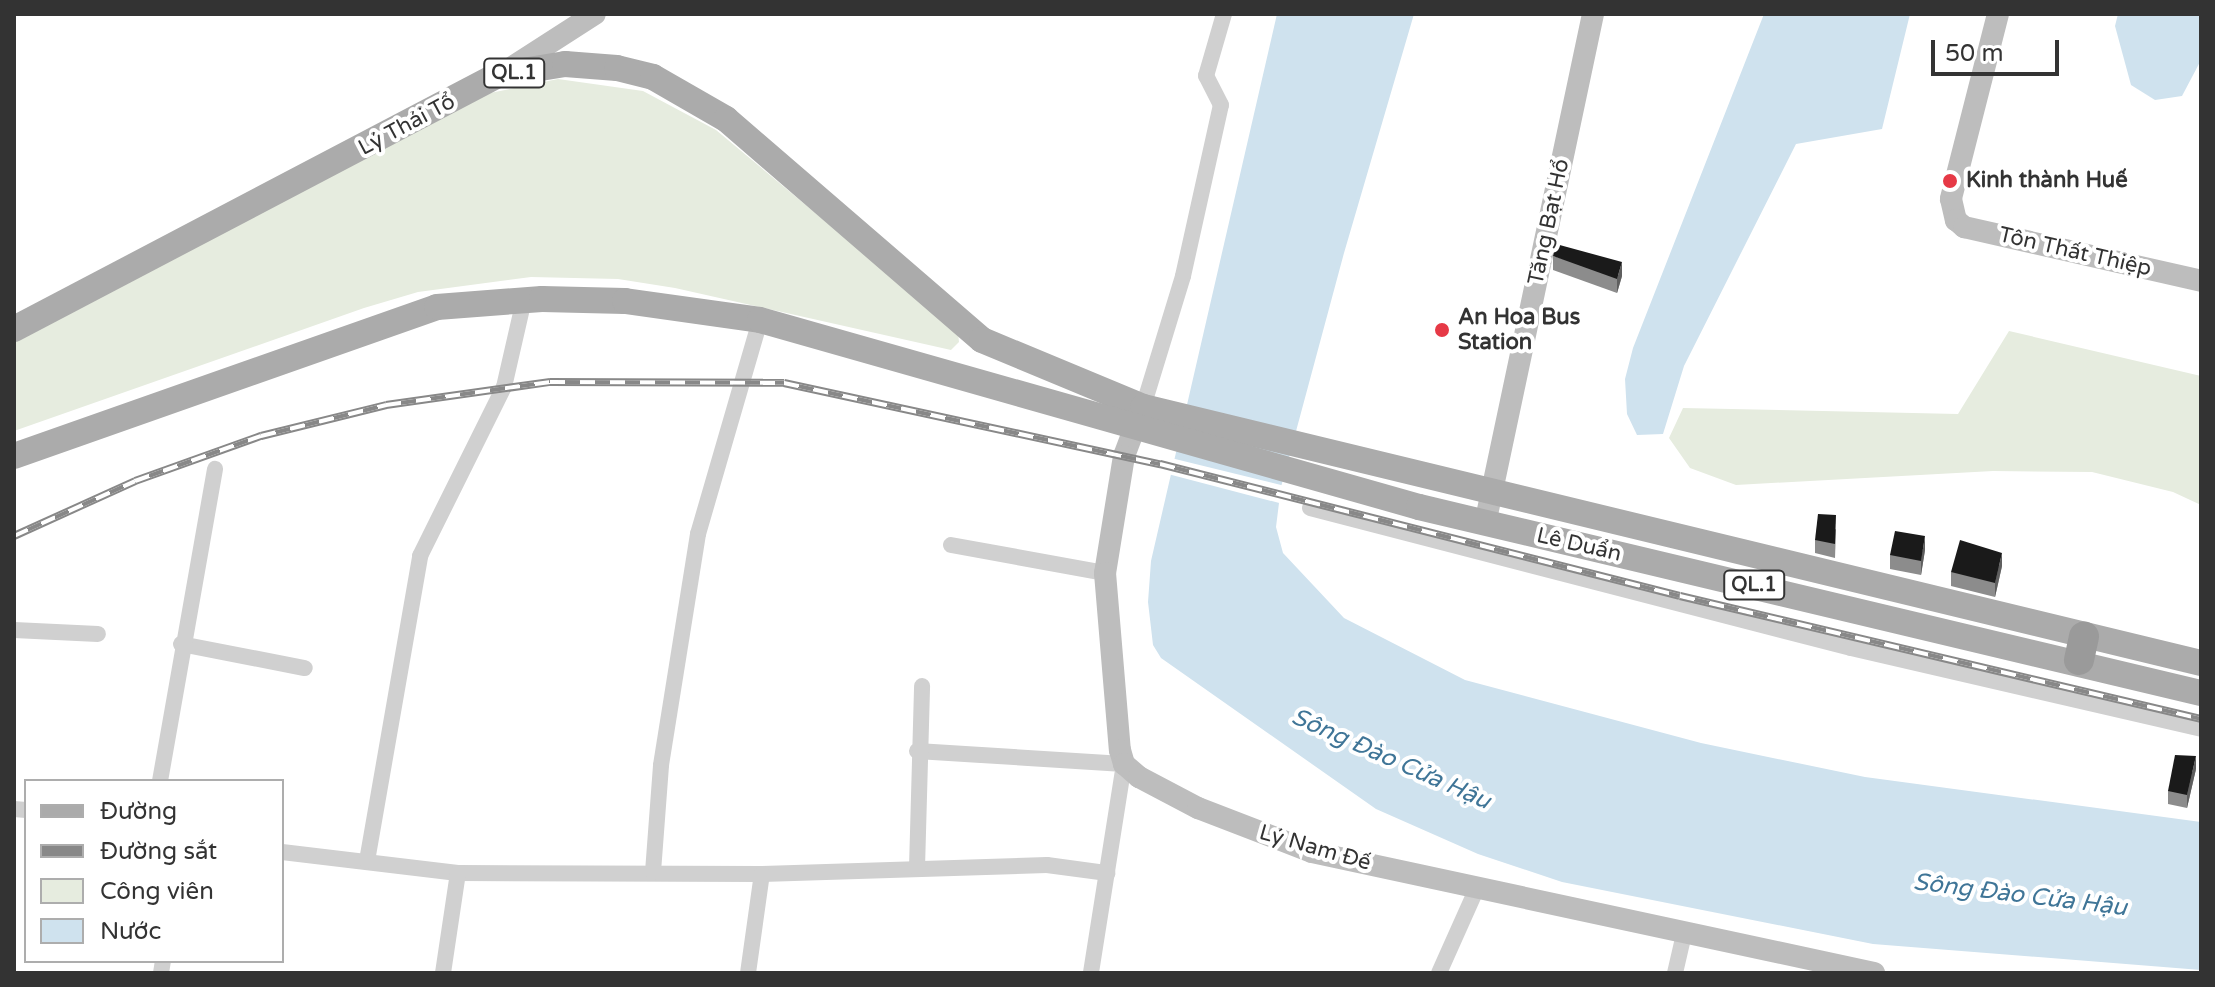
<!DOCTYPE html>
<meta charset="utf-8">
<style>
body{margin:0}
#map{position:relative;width:2215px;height:987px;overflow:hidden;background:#fff;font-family:"Varela Round",sans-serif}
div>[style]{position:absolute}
.green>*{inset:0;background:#e6ecdf}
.water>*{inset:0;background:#cfe2ee}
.pier>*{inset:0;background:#fff}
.street>*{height:16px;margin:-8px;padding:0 8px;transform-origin:8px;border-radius:8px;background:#d0d0d0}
.secondary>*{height:22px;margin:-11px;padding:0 11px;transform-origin:11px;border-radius:11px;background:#bdbdbd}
.primary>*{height:26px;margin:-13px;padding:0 13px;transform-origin:13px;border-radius:13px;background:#ababab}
.highway>*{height:30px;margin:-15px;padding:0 15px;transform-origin:15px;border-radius:15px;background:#9a9a9a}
.rail>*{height:8px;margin-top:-4px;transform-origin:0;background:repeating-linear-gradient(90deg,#fff 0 15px,#888 0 30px);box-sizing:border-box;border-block:2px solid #888}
.wall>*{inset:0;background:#8c8c8c}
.shaded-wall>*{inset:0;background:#5f5f5f}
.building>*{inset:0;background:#1a1a1a}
.dots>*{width:22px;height:22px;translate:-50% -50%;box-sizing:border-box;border:4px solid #fff;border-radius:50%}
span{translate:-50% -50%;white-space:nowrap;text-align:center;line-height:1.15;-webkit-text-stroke:8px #fff;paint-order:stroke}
.shield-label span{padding:2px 6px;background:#fff;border:2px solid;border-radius:6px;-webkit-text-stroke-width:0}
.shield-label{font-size:20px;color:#333;font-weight:700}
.street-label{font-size:22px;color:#333}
.poi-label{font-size:22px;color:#333;font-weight:700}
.left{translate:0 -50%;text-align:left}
.water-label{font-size:24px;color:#3f7597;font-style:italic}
.frame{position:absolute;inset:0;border:16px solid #333;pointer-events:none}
.legend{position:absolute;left:24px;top:779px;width:260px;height:184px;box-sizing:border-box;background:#fff;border:2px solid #adadad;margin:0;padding:10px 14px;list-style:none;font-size:24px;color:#333}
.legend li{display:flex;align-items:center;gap:16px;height:40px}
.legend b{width:40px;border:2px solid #adadad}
.scale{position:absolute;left:1931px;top:40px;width:128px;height:36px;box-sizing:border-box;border:4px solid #333;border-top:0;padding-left:10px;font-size:24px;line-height:28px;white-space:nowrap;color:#333;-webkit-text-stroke:6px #fff;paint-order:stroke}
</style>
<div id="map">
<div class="green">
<div style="clip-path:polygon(558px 79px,643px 91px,716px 130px,958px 332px,959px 342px,951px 350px,675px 288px,618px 279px,531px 277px,418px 292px,364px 308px,14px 431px,14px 340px,490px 93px)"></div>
<div style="clip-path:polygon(2009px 331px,2201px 376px,2201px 505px,2173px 492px,2092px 472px,1993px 471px,1736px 485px,1690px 468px,1669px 438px,1683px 408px,1958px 414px)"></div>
</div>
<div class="water">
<div style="clip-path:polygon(1277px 14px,1414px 14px,1344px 253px,1281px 487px,1276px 527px,1283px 553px,1344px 618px,1465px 680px,1701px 743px,1865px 777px,2201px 822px,2201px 970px,1873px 944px,1562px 882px,1478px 854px,1376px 809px,1161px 658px,1153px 645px,1148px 602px,1151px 561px)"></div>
<div style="clip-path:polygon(1764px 14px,1910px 14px,1882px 129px,1796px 144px,1684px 366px,1663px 434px,1637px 435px,1627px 414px,1625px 379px,1633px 348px)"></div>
<div style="clip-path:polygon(2118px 14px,2201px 14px,2201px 60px,2182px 96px,2155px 100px,2131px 85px,2115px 26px)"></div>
</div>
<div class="pier">
<div style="clip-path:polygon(1171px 458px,1285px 486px,1283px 504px,1168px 474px)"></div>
</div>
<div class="street">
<div style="left:1143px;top:407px;width:137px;rotate:-73deg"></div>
<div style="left:1183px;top:276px;width:175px;rotate:-77.5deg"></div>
<div style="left:1221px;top:105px;width:33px;rotate:-117deg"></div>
<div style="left:1206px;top:76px;width:65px;rotate:-73.8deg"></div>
<div style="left:1310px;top:508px;width:559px;rotate:14.51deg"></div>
<div style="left:1851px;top:648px;width:359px;rotate:13deg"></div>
<div style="left:951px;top:545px;width:157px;rotate:10.3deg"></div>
<div style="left:14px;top:630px;width:84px;rotate:2.7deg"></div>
<div style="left:181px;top:644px;width:126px;rotate:11deg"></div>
<div style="left:917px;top:751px;width:207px;rotate:3.6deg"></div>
<div style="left:1124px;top:764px;width:212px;rotate:99deg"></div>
<div style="left:160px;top:781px;width:317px;rotate:-80deg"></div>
<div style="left:14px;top:809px;width:12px;rotate:5deg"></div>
<div style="left:282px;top:852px;width:177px;rotate:6.8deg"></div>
<div style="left:458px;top:873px;width:304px;rotate:0.2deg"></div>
<div style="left:762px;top:874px;width:285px;rotate:-1.8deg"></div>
<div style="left:1047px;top:865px;width:61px;rotate:7.6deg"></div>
<div style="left:367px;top:861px;width:310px;rotate:-80.1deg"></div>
<div style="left:420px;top:556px;width:189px;rotate:-63.6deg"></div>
<div style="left:504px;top:387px;width:89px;rotate:-77.1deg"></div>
<div style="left:917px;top:868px;width:182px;rotate:-88.4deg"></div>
<div style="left:653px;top:872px;width:107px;rotate:-85.7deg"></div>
<div style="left:661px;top:765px;width:234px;rotate:-80.9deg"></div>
<div style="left:698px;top:534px;width:223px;rotate:-73.8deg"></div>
<div style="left:161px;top:973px;width:12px;rotate:-81deg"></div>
<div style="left:443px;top:973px;width:101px;rotate:-81.5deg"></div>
<div style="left:748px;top:973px;width:100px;rotate:-82deg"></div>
<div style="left:1439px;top:973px;width:93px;rotate:-65.9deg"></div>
<div style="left:1675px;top:973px;width:40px;rotate:-77deg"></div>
</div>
<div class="secondary">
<div style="left:1998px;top:14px;width:191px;rotate:104.3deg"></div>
<div style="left:1951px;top:199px;width:22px;rotate:77deg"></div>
<div style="left:1956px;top:220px;width:11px;rotate:41deg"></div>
<div style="left:1964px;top:227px;width:243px;rotate:12.8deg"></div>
<div style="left:503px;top:73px;width:109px;rotate:-32.7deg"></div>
<div style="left:1141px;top:411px;width:48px;rotate:110.7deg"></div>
<div style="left:1124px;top:456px;width:119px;rotate:99.2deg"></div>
<div style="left:1105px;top:573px;width:178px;rotate:85.2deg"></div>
<div style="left:1120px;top:750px;width:15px;rotate:74deg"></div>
<div style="left:1124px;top:764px;width:20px;rotate:41deg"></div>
<div style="left:1139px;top:777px;width:67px;rotate:27.7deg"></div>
<div style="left:1198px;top:808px;width:122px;rotate:21.1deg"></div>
<div style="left:1312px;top:852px;width:575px;rotate:12.15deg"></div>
<div style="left:1485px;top:524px;width:521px;rotate:-78.04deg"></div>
</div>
<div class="primary">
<div style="left:14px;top:329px;width:547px;rotate:-27.69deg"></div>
<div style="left:498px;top:75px;width:68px;rotate:-9.3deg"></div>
<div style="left:565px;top:64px;width:52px;rotate:4.4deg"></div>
<div style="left:617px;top:68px;width:37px;rotate:14deg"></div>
<div style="left:653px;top:77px;width:84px;rotate:29.9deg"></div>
<div style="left:726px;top:119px;width:338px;rotate:40.8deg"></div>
<div style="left:982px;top:340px;width:174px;rotate:22.6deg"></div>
<div style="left:1143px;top:407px;width:1089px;rotate:13.6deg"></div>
<div style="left:14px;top:456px;width:448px;rotate:-19.4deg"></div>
<div style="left:437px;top:307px;width:105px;rotate:-4.4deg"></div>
<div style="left:542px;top:299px;width:83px;rotate:1.4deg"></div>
<div style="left:625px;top:301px;width:136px;rotate:8deg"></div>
<div style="left:760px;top:320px;width:685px;rotate:15.84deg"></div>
<div style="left:1419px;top:507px;width:804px;rotate:13.38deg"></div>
</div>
<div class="highway">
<div style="left:2079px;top:660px;width:24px;rotate:-78deg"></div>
</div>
<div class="rail">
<div style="left:14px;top:536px;width:133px;rotate:-24.4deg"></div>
<div style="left:135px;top:481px;width:134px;rotate:-19.7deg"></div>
<div style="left:261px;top:436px;width:129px;rotate:-13.9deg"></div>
<div style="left:386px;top:405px;width:166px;rotate:-8deg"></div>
<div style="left:550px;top:382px;width:234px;rotate:0.2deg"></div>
<div style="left:784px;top:383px;width:385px;rotate:12.2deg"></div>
<div style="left:1160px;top:464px;width:536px;rotate:14.24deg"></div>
<div style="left:1680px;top:596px;width:535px;rotate:13.28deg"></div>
</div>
<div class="wall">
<div style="clip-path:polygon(1553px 256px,1622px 276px,1617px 293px,1553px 270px)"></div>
<div style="clip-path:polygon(1836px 529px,1835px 558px,1815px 553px,1815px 540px)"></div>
<div style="clip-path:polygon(1925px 550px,1921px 575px,1890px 569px,1890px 555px)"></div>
<div style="clip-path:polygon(2002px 566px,1995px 597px,1951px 586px,1951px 572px)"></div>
<div style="clip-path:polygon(2196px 769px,2187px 808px,2168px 804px,2168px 791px)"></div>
</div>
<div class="shaded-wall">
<div style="clip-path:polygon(1622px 262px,1622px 276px,1617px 293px,1617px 279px)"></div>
<div style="clip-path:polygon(1925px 536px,1925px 550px,1921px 575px,1921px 561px)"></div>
<div style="clip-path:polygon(2002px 553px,2002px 566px,1995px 597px,1995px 583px)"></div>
<div style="clip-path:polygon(2196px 756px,2196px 769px,2187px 808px,2187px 795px)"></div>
</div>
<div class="building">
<div style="clip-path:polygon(1556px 244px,1622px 262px,1617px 279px,1553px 256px)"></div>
<div style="clip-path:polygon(1818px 514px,1836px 515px,1835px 544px,1815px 540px)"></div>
<div style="clip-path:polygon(1895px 531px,1925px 536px,1921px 561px,1890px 555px)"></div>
<div style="clip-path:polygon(1960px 540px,2002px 553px,1995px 583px,1951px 572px)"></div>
<div style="clip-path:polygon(2175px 755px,2196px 756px,2187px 795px,2168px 791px)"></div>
</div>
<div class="dots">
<div style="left:1950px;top:181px;background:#e63946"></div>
<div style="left:1442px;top:330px;background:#e63946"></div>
</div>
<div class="shield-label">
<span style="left:514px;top:73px">QL.1</span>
<span style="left:1754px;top:585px">QL.1</span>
</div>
<div class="street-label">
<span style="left:407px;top:125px;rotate:-28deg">Lý Thái Tổ</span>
<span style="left:1549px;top:222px;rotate:-78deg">Tăng Bạt Hổ</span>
<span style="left:2075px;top:252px;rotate:13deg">Tôn Thất Thiệp</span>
<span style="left:1579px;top:545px;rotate:13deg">Lê Duẩn</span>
<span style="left:1315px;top:848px;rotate:16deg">Lý Nam Đế</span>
</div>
<div class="poi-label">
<span class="left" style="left:1966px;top:181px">Kinh thành Huế</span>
<span class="left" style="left:1458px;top:330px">An Hoa Bus<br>Station</span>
</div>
<div class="water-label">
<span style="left:1391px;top:759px;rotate:24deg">Sông Đào Cửa Hậu</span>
<span style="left:2020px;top:895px;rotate:7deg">Sông Đào Cửa Hậu</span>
</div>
<div class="frame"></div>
<ul class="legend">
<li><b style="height:10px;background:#ababab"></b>Đường</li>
<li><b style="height:10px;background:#888"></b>Đường sắt</li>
<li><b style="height:22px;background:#e6ecdf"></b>Công viên</li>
<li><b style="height:22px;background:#cfe2ee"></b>Nước</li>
</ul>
<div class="scale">50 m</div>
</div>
